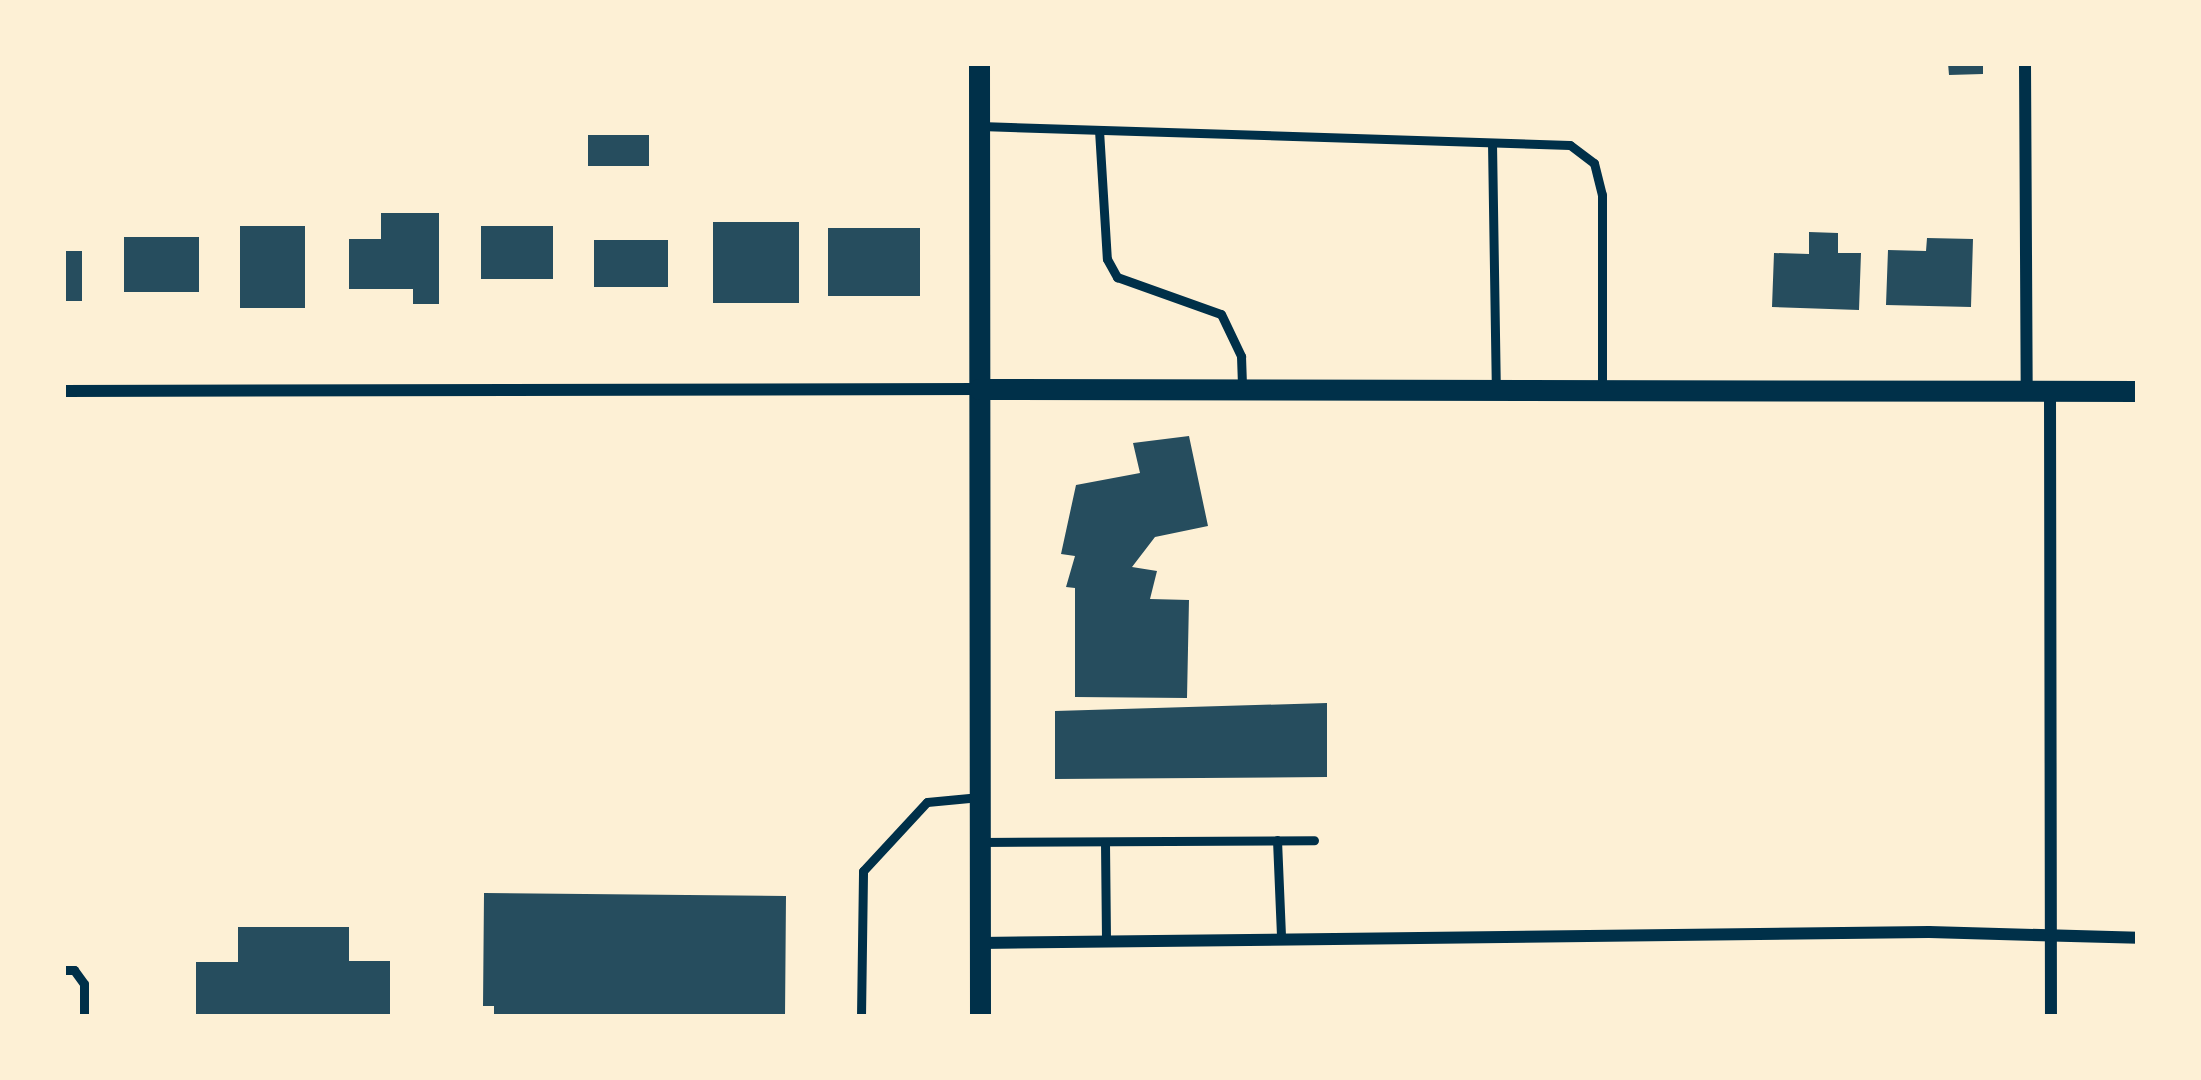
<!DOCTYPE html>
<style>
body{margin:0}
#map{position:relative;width:2201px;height:1080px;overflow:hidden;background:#fdf0d5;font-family:Mulish,sans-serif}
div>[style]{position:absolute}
.building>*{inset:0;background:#264d5e}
.service>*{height:9px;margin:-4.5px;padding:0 4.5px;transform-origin:4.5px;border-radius:4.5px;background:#003049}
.minor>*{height:12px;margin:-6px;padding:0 6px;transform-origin:6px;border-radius:6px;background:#003049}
.tertiary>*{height:21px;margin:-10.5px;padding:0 10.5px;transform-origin:10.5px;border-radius:10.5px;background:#003049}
span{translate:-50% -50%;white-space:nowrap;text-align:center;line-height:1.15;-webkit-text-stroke:9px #fdf0d5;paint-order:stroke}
.frame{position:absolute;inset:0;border:66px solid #fdf0d5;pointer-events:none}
</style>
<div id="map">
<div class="building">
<div style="clip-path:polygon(1948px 63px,1983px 63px,1983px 74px,1949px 75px)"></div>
<div style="clip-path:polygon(588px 135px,649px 135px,649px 166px,588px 166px)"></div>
<div style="clip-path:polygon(381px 213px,439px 213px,439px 304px,413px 304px,413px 289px,349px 289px,349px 239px,381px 239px)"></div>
<div style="clip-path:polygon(713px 222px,799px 222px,799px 303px,713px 303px)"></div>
<div style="clip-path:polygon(240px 226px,305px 226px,305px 308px,240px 308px)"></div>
<div style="clip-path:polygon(481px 226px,553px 226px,553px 279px,481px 279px)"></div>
<div style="clip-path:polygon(828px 228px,920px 228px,920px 296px,828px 296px)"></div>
<div style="clip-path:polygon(1809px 232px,1838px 233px,1838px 253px,1861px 253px,1859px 310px,1772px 307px,1774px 253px,1809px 254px)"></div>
<div style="clip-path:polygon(124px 237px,199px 237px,199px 292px,124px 292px)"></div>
<div style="clip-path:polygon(1927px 238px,1973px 239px,1971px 307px,1886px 305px,1888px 250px,1926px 251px)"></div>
<div style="clip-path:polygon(594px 240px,668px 240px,668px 287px,594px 287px)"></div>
<div style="clip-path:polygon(63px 251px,82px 251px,82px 301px,63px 301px)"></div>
<div style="clip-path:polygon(1189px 436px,1208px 526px,1155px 537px,1132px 567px,1157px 571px,1150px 599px,1189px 600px,1187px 698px,1075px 697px,1075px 588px,1066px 587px,1075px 556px,1061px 554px,1076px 485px,1140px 473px,1133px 443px)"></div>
<div style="clip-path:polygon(1327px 703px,1327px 777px,1055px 779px,1055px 711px)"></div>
<div style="clip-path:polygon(484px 893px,786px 896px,785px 1017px,494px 1017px,494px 1006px,483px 1006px)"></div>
<div style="clip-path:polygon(238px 927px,349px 927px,349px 961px,390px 961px,390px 1017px,196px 1017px,196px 962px,238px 962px)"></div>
</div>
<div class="service">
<div style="left:980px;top:126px;width:590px;rotate:1.84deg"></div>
<div style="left:1570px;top:145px;width:30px;rotate:37deg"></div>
<div style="left:1594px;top:163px;width:33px;rotate:76deg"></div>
<div style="left:1602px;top:195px;width:194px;rotate:90deg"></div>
<div style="left:1099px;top:130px;width:129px;rotate:86.5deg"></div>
<div style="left:1107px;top:259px;width:21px;rotate:61deg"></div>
<div style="left:1117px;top:277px;width:110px;rotate:19.6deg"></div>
<div style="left:1221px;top:314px;width:47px;rotate:64.5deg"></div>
<div style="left:1241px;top:356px;width:33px;rotate:88deg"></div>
<div style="left:1492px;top:143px;width:244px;rotate:89.1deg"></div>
<div style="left:1277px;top:840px;width:95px;rotate:87.6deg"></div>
<div style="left:980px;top:842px;width:334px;rotate:-0.3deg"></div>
<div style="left:1105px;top:843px;width:95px;rotate:89.4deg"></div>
<div style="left:63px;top:970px;width:11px"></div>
<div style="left:74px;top:970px;width:17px;rotate:54deg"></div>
<div style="left:84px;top:984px;width:33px;rotate:90deg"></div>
<div style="left:861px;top:1017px;width:146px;rotate:-89.2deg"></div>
<div style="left:863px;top:871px;width:94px;rotate:-47.2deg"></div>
<div style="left:927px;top:802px;width:53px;rotate:-5.4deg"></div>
</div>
<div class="minor">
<div style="left:2025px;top:63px;width:328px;rotate:89.7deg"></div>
<div style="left:63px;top:391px;width:916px;rotate:-0.13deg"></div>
<div style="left:2050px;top:391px;width:626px;rotate:89.91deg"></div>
<div style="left:980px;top:943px;width:949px;rotate:-0.66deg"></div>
<div style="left:1929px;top:932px;width:209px;rotate:1.6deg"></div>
</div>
<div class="tertiary">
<div style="left:979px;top:63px;width:954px;rotate:89.94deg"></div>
<div style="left:979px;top:389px;width:1159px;rotate:0.1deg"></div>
</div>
<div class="frame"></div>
</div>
